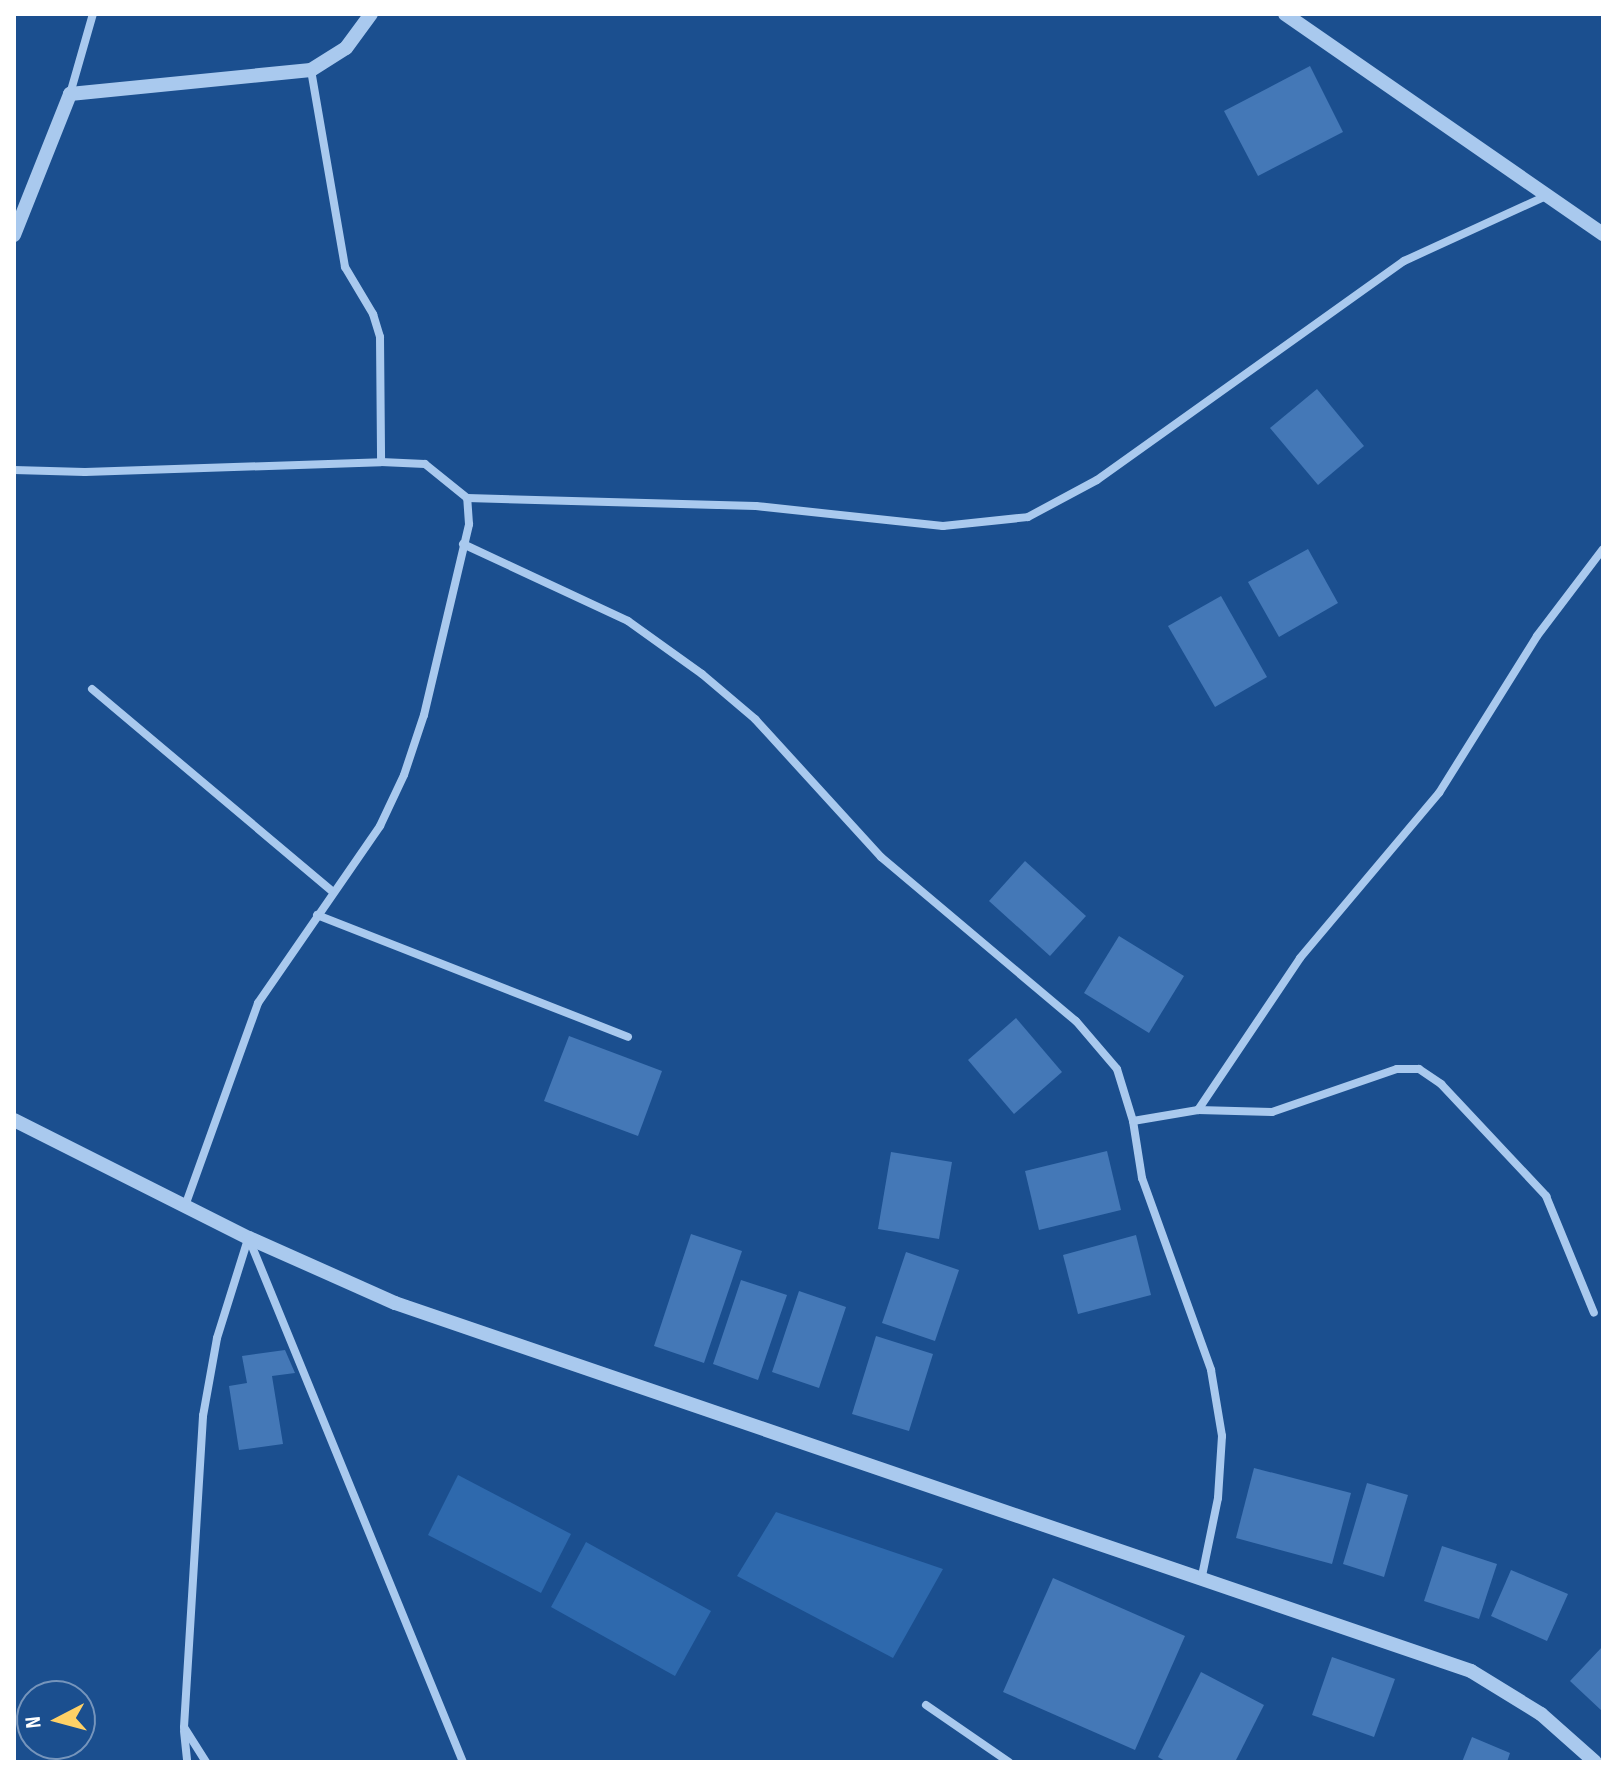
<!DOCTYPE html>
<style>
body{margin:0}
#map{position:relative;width:1617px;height:1776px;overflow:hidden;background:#1b4f8f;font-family:"Sofia Sans Condensed",sans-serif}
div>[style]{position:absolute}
.green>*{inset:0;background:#2e69ad}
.building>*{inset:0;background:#4478b7}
.minor>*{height:8px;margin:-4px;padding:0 4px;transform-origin:4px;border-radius:4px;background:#a9c9ee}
.tertiary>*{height:14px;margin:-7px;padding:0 7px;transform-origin:7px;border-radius:7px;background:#a9c9ee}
span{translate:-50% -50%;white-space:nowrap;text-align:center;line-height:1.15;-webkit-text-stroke:8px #1b4f8f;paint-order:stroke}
.frame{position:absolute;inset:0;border:16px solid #fff;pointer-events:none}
.north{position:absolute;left:16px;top:1680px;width:80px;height:80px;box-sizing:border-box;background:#1b4f8f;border:2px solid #7695bc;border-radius:50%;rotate:264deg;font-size:22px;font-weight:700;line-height:32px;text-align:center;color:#fff}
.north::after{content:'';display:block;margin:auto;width:28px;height:36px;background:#ffd166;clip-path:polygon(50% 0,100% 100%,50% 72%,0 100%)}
</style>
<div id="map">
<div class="green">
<div style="clip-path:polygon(458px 1475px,571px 1534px,541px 1593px,428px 1535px)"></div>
<div style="clip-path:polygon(776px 1512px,943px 1569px,893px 1658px,737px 1576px)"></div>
<div style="clip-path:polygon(586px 1542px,711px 1611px,675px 1676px,551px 1607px)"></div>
</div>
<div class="building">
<div style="clip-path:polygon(1310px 66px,1343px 132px,1258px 176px,1224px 111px)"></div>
<div style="clip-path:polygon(1317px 389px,1364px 446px,1318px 485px,1270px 428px)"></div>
<div style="clip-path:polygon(1308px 549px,1338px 603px,1279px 637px,1248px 582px)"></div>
<div style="clip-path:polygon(1221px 596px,1267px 677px,1215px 707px,1168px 626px)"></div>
<div style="clip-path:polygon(1025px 861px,1086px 916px,1050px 956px,989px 901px)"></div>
<div style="clip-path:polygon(1119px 936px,1184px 976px,1149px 1033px,1084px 993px)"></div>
<div style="clip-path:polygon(1016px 1018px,1062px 1072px,1014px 1114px,968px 1060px)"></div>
<div style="clip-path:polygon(569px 1036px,662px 1071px,638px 1136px,544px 1101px)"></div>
<div style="clip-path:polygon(1107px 1151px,1121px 1210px,1039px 1230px,1025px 1171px)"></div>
<div style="clip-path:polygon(891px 1152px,952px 1162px,939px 1239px,878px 1229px)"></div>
<div style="clip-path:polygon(691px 1234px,742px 1251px,704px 1363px,654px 1346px)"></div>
<div style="clip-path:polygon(1136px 1235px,1151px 1295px,1078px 1314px,1063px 1255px)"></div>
<div style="clip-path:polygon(906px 1252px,959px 1270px,935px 1341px,882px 1323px)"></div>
<div style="clip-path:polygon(741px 1280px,787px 1295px,758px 1380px,713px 1364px)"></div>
<div style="clip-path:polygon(799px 1291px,846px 1307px,819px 1388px,772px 1372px)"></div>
<div style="clip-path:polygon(876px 1336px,933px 1354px,909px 1431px,852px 1414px)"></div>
<div style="clip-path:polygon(285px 1350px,295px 1373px,272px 1376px,283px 1444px,239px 1450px,229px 1386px,247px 1383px,242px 1356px)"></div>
<div style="clip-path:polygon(1254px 1468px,1351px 1493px,1332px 1564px,1236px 1538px)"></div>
<div style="clip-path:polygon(1367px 1483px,1408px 1495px,1384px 1577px,1343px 1564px)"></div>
<div style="clip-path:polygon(1442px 1546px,1497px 1564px,1479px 1619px,1424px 1601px)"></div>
<div style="clip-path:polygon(1511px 1570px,1568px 1594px,1547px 1641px,1491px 1616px)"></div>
<div style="clip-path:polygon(1053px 1578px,1185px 1636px,1135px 1750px,1003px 1692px)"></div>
<div style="clip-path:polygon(1603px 1646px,1603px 1712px,1570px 1681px)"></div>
<div style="clip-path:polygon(1332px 1657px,1395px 1679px,1374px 1737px,1312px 1715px)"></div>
<div style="clip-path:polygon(1201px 1672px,1264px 1705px,1235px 1762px,1167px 1762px,1158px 1757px)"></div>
<div style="clip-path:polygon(1472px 1737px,1510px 1753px,1507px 1762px,1462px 1762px)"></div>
</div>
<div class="minor">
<div style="left:311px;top:70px;width:200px;rotate:80.2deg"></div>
<div style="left:345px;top:267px;width:55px;rotate:59.2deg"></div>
<div style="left:373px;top:314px;width:24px;rotate:73deg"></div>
<div style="left:380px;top:337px;width:125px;rotate:89.5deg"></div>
<div style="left:381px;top:462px;width:44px;rotate:2.6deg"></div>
<div style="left:425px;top:464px;width:54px;rotate:39deg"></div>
<div style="left:467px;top:498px;width:289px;rotate:1.6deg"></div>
<div style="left:756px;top:506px;width:188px;rotate:6.1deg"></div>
<div style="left:943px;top:526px;width:85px;rotate:-6deg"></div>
<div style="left:1028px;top:517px;width:78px;rotate:-28.2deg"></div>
<div style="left:1097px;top:480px;width:377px;rotate:-35.5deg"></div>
<div style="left:1404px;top:261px;width:156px;rotate:-24.6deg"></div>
<div style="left:70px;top:94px;width:83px;rotate:-74deg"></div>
<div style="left:14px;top:470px;width:71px;rotate:1.6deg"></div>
<div style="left:85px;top:472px;width:296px;rotate:-1.9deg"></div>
<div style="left:463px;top:544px;width:182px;rotate:25deg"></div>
<div style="left:628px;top:621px;width:91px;rotate:35.6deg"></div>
<div style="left:702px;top:674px;width:70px;rotate:40.3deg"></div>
<div style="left:755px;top:719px;width:187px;rotate:47.6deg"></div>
<div style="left:881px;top:857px;width:255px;rotate:40.1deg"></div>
<div style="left:1076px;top:1021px;width:63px;rotate:49.5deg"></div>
<div style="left:1117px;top:1069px;width:54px;rotate:72.9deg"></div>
<div style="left:1133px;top:1121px;width:58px;rotate:81deg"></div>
<div style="left:1142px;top:1178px;width:204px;rotate:70.2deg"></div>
<div style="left:1211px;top:1370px;width:67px;rotate:80.5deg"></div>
<div style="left:1222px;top:1436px;width:62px;rotate:93.7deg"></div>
<div style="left:1218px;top:1498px;width:80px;rotate:101.6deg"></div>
<div style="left:92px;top:689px;width:315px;rotate:40.1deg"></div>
<div style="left:317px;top:915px;width:334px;rotate:21.4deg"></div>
<div style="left:1198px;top:1110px;width:183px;rotate:-56.1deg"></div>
<div style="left:1300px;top:958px;width:216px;rotate:-49.9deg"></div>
<div style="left:1439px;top:793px;width:185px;rotate:-58deg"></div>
<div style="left:1537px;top:636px;width:109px;rotate:-52.8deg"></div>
<div style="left:1133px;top:1121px;width:66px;rotate:-9.6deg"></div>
<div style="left:1198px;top:1110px;width:74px;rotate:1.5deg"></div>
<div style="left:1272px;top:1112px;width:132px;rotate:-19deg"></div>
<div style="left:1397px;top:1069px;width:22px"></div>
<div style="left:1419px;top:1069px;width:27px;rotate:34deg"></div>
<div style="left:1441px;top:1084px;width:154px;rotate:46.8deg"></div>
<div style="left:1546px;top:1196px;width:126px;rotate:67.7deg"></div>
<div style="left:185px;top:1206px;width:216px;rotate:-70.2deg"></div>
<div style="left:258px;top:1003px;width:215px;rotate:-55.4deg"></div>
<div style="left:380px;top:826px;width:56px;rotate:-64.8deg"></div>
<div style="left:404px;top:775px;width:63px;rotate:-71.6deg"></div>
<div style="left:424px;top:715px;width:196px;rotate:-76.7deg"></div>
<div style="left:469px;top:524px;width:26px;rotate:-94deg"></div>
<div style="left:249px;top:1239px;width:565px;rotate:67.75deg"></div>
<div style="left:926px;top:1705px;width:101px;rotate:34.5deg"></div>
<div style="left:184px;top:1731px;width:31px;rotate:84deg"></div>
<div style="left:206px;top:1762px;width:41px;rotate:-122.2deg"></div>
<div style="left:184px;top:1727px;width:312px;rotate:-86.5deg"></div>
<div style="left:203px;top:1416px;width:79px;rotate:-79.8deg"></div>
<div style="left:217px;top:1338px;width:104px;rotate:-72.6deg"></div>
</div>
<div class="tertiary">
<div style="left:1285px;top:14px;width:387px;rotate:34.7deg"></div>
<div style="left:14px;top:235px;width:152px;rotate:-68.3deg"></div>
<div style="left:70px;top:94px;width:242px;rotate:-5.7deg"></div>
<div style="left:311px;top:70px;width:41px;rotate:-32.2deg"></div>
<div style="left:346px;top:48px;width:42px;rotate:-53.7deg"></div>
<div style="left:14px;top:1120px;width:263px;rotate:26.7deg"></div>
<div style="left:249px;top:1238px;width:160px;rotate:24deg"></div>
<div style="left:395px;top:1303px;width:1137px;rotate:18.88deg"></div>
<div style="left:1471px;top:1671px;width:82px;rotate:31.6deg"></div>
<div style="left:1541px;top:1714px;width:72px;rotate:41.6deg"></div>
</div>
<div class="frame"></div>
<div class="north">N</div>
</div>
